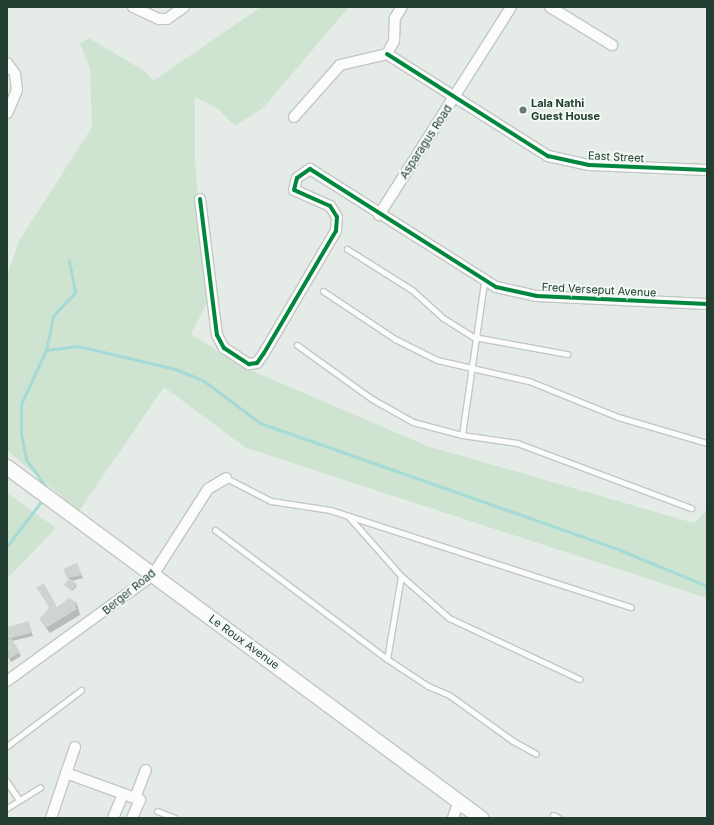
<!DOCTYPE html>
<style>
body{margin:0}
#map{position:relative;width:714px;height:825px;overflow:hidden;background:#e5ebe7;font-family:Inter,sans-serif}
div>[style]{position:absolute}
.green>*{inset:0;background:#cee4d0}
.shadow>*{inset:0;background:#0003}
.stream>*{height:3px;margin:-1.5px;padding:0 1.5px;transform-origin:1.5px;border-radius:1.5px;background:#a5dad7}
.building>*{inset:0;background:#ced4d0}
.roads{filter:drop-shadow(1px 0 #c2c8c4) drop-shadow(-1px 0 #c2c8c4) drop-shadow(0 1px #c2c8c4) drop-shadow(0 -1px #c2c8c4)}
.lane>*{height:5px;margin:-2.5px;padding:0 2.5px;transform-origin:2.5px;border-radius:2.5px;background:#fbfcfb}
.street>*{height:10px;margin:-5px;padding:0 5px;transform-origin:5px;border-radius:5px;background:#fbfcfb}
.secondary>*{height:14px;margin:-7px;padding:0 7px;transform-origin:7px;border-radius:7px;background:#fbfcfb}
.cycleway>*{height:4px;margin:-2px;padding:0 2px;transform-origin:2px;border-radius:2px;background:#00873e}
.dots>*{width:11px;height:11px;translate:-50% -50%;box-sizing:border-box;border:2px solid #f3f9f5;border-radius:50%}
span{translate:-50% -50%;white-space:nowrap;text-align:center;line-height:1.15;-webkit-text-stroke:3.5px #f3f9f5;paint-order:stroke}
.poi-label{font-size:11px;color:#223e31;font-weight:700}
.left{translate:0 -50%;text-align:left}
.street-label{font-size:11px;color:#223e31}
.frame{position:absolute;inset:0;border:8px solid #223e31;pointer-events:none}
</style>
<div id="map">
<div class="green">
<div style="clip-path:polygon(261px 7px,349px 7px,263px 108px,235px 126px,218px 109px,195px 97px,195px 163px,207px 303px,191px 334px,239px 365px,427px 446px,694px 523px,707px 510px,707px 598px,246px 448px,164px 387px,79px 511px,7px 450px,7px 276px,19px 241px,92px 127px,90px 68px,80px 44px,89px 38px,146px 72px,153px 81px)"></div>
<div style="clip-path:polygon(7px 493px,56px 528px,7px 579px)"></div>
</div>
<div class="shadow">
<div style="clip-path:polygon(78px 568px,83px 578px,72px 581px,77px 586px,72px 591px,66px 586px,69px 580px,64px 569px)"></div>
<div style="clip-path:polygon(41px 594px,57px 609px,69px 599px,77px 604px,80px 615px,50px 633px,44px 625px,50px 608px)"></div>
<div style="clip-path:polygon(28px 622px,33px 636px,12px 641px,21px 656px,11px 662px,7px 655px,7px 628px)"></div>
</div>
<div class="stream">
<div style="left:46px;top:350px;width:35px;rotate:-78deg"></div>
<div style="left:53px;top:316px;width:33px;rotate:-47deg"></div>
<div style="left:75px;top:292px;width:32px;rotate:-101deg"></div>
<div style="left:49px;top:491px;width:39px;rotate:-126deg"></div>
<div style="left:26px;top:459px;width:26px;rotate:-101deg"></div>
<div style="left:21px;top:433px;width:29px;rotate:-90deg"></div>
<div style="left:21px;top:404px;width:60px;rotate:-65.2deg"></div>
<div style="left:46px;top:350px;width:32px;rotate:-7deg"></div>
<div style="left:78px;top:346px;width:100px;rotate:13.3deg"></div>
<div style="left:175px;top:369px;width:31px;rotate:22deg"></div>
<div style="left:204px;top:381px;width:70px;rotate:36.9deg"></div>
<div style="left:260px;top:423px;width:382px;rotate:19.4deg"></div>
<div style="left:620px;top:550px;width:94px;rotate:22.5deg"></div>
<div style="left:7px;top:546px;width:59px;rotate:-52.5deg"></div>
</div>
<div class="building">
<div style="clip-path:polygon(77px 563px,82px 575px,67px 578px,63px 569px)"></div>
<div style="clip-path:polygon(69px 578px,77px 584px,71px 591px,64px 585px)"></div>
<div style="clip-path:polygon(44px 583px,57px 607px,69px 598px,78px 603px,75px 606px,77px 609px,46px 628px,39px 619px,50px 607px,36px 588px)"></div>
<div style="clip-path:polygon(29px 621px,31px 633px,7px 639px,7px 627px)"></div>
<div style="clip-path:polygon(11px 638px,20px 652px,9px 659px,7px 641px)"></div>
</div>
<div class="roads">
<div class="lane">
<div style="left:347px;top:249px;width:77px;rotate:32.2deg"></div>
<div style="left:412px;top:290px;width:42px;rotate:42.1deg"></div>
<div style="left:443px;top:318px;width:36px;rotate:32deg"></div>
<div style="left:474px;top:337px;width:95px;rotate:10.4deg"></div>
<div style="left:323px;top:291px;width:87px;rotate:33.7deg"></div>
<div style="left:395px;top:339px;width:47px;rotate:26.6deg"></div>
<div style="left:437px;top:360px;width:94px;rotate:12.9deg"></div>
<div style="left:529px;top:381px;width:96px;rotate:22deg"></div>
<div style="left:618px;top:417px;width:93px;rotate:16.3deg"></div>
<div style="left:297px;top:345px;width:92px;rotate:35.8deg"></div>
<div style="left:372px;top:399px;width:47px;rotate:29.3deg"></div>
<div style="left:413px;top:422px;width:51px;rotate:14.9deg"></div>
<div style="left:462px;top:435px;width:56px;rotate:8.3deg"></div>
<div style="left:517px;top:443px;width:186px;rotate:20.5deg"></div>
<div style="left:462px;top:435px;width:154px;rotate:-81.8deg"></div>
<div style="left:226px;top:478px;width:51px;rotate:27.1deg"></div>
<div style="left:271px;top:501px;width:60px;rotate:8.7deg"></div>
<div style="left:330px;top:510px;width:316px;rotate:17.9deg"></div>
<div style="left:348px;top:516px;width:80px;rotate:48.5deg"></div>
<div style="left:401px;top:576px;width:64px;rotate:41.2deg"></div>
<div style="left:449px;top:618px;width:144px;rotate:25.1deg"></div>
<div style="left:215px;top:530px;width:215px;rotate:36.9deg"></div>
<div style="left:387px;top:659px;width:49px;rotate:33.4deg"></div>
<div style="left:428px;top:686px;width:23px;rotate:23deg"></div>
<div style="left:449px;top:695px;width:79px;rotate:35.7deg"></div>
<div style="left:513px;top:741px;width:26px;rotate:29deg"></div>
<div style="left:387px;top:659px;width:84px;rotate:-80.4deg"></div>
<div style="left:7px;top:746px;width:93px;rotate:-37.1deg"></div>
<div style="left:7px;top:782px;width:22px;rotate:56deg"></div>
<div style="left:7px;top:808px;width:39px;rotate:-32deg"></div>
<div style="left:157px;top:811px;width:19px;rotate:21deg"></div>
<div style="left:553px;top:815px;width:7px;rotate:27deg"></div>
</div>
<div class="street">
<div style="left:133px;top:7px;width:29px;rotate:25deg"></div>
<div style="left:159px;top:19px;width:8px"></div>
<div style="left:167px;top:19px;width:21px;rotate:-35deg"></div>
<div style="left:550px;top:7px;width:73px;rotate:31.5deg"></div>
<div style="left:387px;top:54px;width:191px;rotate:32.4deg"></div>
<div style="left:548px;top:156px;width:42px;rotate:12.4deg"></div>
<div style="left:589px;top:165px;width:118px;rotate:2.4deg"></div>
<div style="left:387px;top:54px;width:15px;rotate:-62deg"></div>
<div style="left:394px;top:41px;width:23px;rotate:-88deg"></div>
<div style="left:395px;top:18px;width:13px;rotate:-58deg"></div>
<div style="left:7px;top:63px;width:14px;rotate:54deg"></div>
<div style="left:15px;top:74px;width:16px;rotate:83deg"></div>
<div style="left:17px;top:90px;width:25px;rotate:113deg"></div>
<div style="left:294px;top:117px;width:69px;rotate:-48.5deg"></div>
<div style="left:340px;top:65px;width:48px;rotate:-13.2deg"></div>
<div style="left:200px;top:199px;width:137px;rotate:82.9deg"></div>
<div style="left:217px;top:335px;width:15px;rotate:62deg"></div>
<div style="left:224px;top:348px;width:30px;rotate:33deg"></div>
<div style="left:249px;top:364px;width:8px;rotate:-7deg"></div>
<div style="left:257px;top:363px;width:12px;rotate:-55deg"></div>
<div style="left:264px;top:353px;width:142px;rotate:-59.5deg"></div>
<div style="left:336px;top:231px;width:14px;rotate:-86deg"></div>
<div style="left:337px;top:217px;width:13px;rotate:-122deg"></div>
<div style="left:330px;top:206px;width:39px;rotate:-156deg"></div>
<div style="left:294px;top:190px;width:12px;rotate:-76deg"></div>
<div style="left:297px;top:178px;width:16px;rotate:-35deg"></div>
<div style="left:310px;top:169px;width:220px;rotate:32.4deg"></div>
<div style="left:496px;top:287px;width:42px;rotate:12.4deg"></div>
<div style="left:537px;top:296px;width:170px;rotate:2.7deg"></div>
<div style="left:379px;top:215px;width:246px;rotate:-57.6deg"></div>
<div style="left:7px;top:681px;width:180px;rotate:-36deg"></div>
<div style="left:153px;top:575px;width:102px;rotate:-57.4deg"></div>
<div style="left:208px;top:489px;width:21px;rotate:-31deg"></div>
<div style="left:66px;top:773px;width:79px;rotate:20deg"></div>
<div style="left:140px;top:800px;width:20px;rotate:114deg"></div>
<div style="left:135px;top:798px;width:30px;rotate:-69deg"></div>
<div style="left:51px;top:818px;width:75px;rotate:-71.3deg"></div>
<div style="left:113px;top:818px;width:26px;rotate:-67deg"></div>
<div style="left:453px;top:818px;width:18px;rotate:-71deg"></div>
</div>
<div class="secondary">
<div style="left:7px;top:467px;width:590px;rotate:36.52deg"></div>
</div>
</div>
<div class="cycleway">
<div style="left:387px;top:54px;width:191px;rotate:32.4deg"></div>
<div style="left:548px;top:156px;width:42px;rotate:12.4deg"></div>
<div style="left:589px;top:165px;width:118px;rotate:2.4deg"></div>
<div style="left:200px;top:199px;width:137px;rotate:82.9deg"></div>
<div style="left:217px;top:335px;width:15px;rotate:62deg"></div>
<div style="left:224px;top:348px;width:30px;rotate:33deg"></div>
<div style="left:249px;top:364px;width:8px;rotate:-7deg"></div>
<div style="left:257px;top:363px;width:12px;rotate:-55deg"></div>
<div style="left:264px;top:353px;width:142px;rotate:-59.5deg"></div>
<div style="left:336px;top:231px;width:14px;rotate:-86deg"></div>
<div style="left:337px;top:217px;width:13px;rotate:-122deg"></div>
<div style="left:330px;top:206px;width:39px;rotate:-156deg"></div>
<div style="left:294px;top:190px;width:12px;rotate:-76deg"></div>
<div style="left:297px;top:178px;width:16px;rotate:-35deg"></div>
<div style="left:310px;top:169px;width:220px;rotate:32.4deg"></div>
<div style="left:496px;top:287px;width:42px;rotate:12.4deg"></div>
<div style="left:537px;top:296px;width:170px;rotate:2.7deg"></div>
</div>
<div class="dots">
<div style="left:523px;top:110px;background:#667b71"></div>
</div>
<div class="poi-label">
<span class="left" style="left:531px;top:110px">Lala Nathi<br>Guest House</span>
</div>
<div class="street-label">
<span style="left:426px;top:142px;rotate:-57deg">Asparagus Road</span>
<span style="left:616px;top:157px;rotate:3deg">East Street</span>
<span style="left:599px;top:290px;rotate:3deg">Fred Verseput Avenue</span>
<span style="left:129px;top:592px;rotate:-39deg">Berger Road</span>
<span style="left:244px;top:642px;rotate:36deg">Le Roux Avenue</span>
</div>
<div class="frame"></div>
</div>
